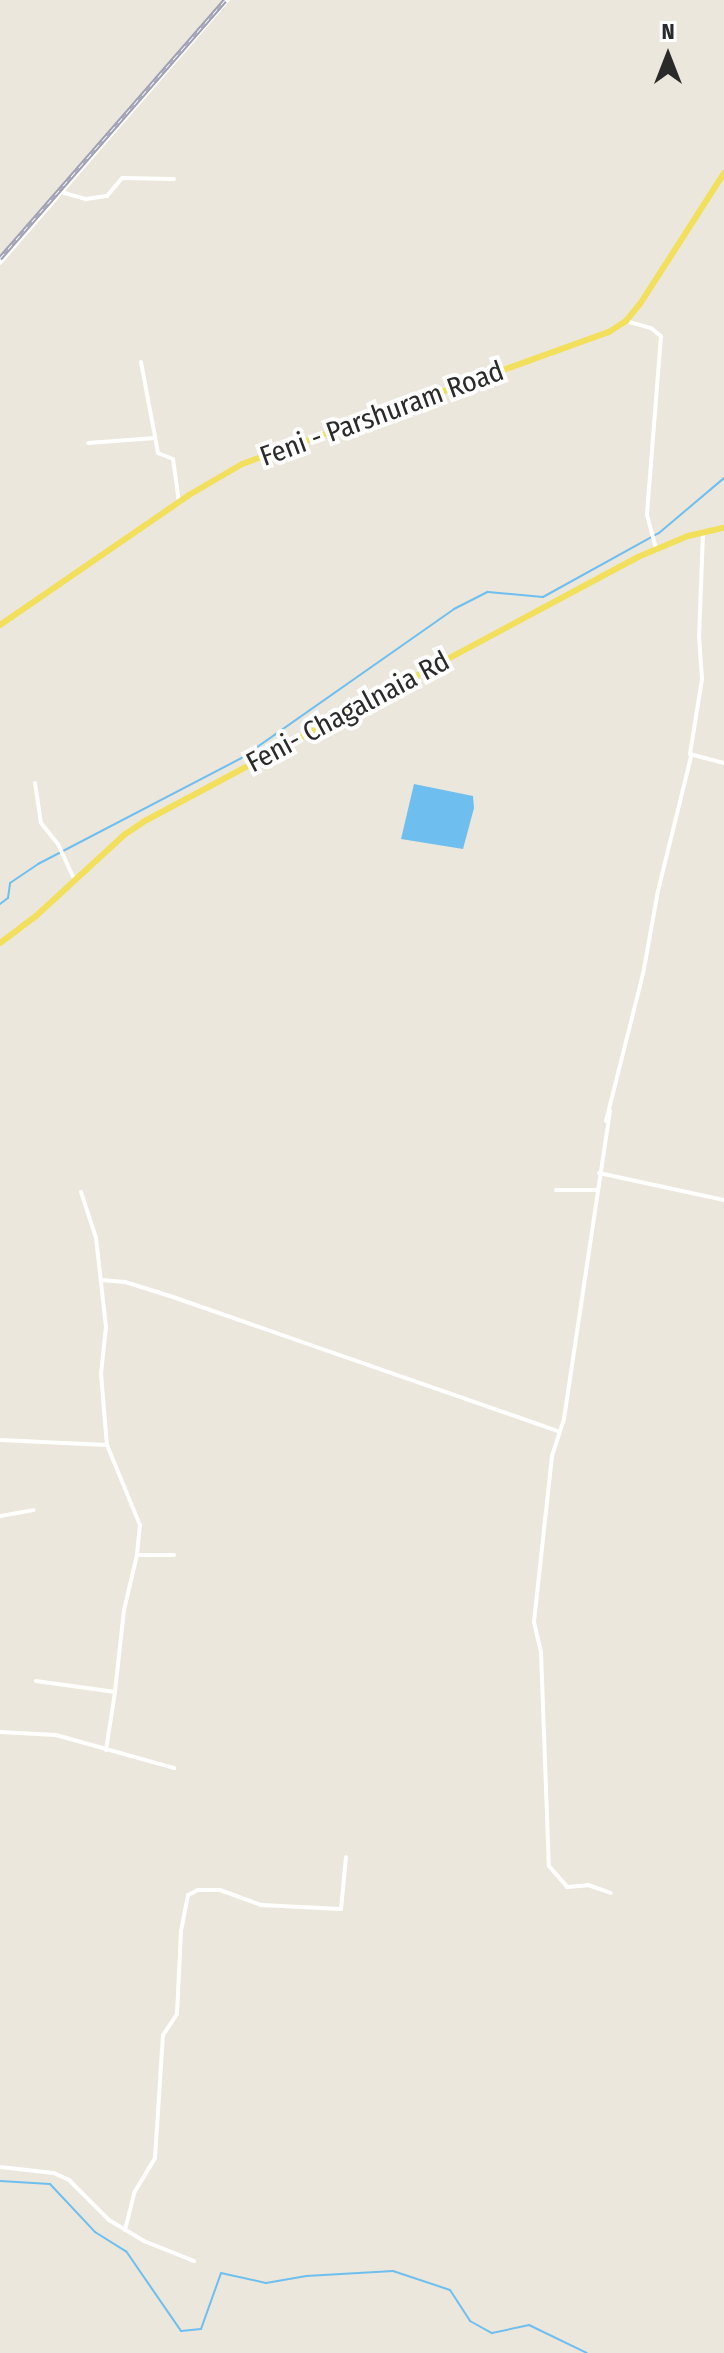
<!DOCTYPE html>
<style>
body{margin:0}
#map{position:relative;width:724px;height:2353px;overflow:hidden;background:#ece7dc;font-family:"Fira Sans Condensed",sans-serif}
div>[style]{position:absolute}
.water>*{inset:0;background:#6ebfef}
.stream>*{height:2px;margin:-1px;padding:0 1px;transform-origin:1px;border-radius:1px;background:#6ebfef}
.minor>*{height:4px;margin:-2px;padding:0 2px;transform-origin:2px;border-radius:2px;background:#fff}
.major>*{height:6px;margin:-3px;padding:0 3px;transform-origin:3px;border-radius:3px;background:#f2df5c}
.rail>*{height:5px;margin-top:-2.5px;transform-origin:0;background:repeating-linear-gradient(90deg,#fff 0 6px,#9f9fb5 0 12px);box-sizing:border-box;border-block:2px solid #9f9fb5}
span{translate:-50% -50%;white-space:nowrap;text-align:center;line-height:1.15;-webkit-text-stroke:8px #fff;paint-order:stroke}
.street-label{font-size:28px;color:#2a2a2a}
.north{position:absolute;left:628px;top:16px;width:80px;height:80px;-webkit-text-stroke:6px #fff;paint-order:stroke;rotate:0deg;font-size:22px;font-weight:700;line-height:32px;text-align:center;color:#2a2a2a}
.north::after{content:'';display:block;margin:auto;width:28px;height:36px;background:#2a2a2a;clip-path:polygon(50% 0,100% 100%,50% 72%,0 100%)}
</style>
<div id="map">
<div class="water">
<div style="clip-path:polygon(414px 784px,473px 796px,474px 808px,463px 849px,401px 839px)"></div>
</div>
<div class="stream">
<div style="left:0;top:904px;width:10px;rotate:-37deg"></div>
<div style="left:8px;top:898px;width:15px;rotate:-82deg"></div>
<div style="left:10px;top:883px;width:34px;rotate:-34deg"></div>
<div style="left:38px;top:864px;width:228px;rotate:-27.5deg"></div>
<div style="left:240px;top:759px;width:261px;rotate:-35deg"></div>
<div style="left:454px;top:609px;width:38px;rotate:-27deg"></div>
<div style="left:488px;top:592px;width:55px;rotate:5.2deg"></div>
<div style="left:543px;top:597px;width:132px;rotate:-28.9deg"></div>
<div style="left:659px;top:533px;width:85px;rotate:-40.2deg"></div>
<div style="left:0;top:2181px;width:50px;rotate:3.4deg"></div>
<div style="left:50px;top:2184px;width:66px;rotate:46.8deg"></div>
<div style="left:95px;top:2232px;width:36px;rotate:32deg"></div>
<div style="left:126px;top:2251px;width:97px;rotate:55.5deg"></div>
<div style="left:181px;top:2331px;width:20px;rotate:-6deg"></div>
<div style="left:201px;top:2329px;width:59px;rotate:-70.3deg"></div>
<div style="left:221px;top:2273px;width:46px;rotate:12.5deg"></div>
<div style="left:266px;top:2283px;width:41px;rotate:-9.9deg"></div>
<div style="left:306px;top:2276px;width:87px;rotate:-3.3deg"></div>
<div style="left:393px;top:2271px;width:60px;rotate:18.4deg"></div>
<div style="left:450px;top:2290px;width:37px;rotate:57deg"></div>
<div style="left:470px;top:2321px;width:25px;rotate:29deg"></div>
<div style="left:492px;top:2333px;width:38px;rotate:-12deg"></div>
<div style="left:529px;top:2325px;width:64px;rotate:25.8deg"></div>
</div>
<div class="minor">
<div style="left:61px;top:192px;width:26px;rotate:16deg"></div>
<div style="left:86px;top:199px;width:21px;rotate:-8deg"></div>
<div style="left:107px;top:196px;width:23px;rotate:-50deg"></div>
<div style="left:122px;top:178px;width:52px;rotate:1.1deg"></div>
<div style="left:0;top:263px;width:348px;rotate:-49.1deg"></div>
<div style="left:626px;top:321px;width:26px;rotate:16deg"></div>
<div style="left:651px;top:328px;width:13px;rotate:39deg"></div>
<div style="left:661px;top:336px;width:180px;rotate:94.5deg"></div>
<div style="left:647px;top:515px;width:34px;rotate:75deg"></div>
<div style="left:141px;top:362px;width:93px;rotate:79.4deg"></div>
<div style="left:158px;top:453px;width:16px;rotate:22deg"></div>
<div style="left:173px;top:459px;width:43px;rotate:82.1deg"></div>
<div style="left:88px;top:443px;width:67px;rotate:-4.3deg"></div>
<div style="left:703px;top:533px;width:103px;rotate:92.2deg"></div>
<div style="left:699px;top:636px;width:43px;rotate:86deg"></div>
<div style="left:702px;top:679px;width:76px;rotate:99.1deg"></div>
<div style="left:690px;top:754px;width:35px;rotate:15deg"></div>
<div style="left:35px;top:783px;width:40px;rotate:81.5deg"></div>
<div style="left:41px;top:823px;width:27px;rotate:51deg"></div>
<div style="left:58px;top:844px;width:41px;rotate:65.3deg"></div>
<div style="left:610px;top:1111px;width:311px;rotate:98.5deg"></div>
<div style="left:564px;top:1419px;width:39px;rotate:108deg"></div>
<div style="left:552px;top:1456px;width:167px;rotate:96.2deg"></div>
<div style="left:534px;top:1622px;width:31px;rotate:77deg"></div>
<div style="left:541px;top:1652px;width:214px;rotate:87.9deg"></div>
<div style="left:549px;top:1866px;width:28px;rotate:49deg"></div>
<div style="left:567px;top:1887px;width:21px;rotate:-5deg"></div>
<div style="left:588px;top:1885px;width:24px;rotate:19deg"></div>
<div style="left:606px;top:1121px;width:152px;rotate:-75.9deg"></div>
<div style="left:643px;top:974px;width:84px;rotate:-79.8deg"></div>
<div style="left:658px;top:891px;width:138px;rotate:-76.2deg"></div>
<div style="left:599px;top:1173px;width:128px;rotate:12.2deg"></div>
<div style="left:556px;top:1190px;width:42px"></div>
<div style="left:81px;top:1192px;width:48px;rotate:71.9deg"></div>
<div style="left:96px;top:1238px;width:90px;rotate:83.6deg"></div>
<div style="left:106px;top:1327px;width:47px;rotate:96.1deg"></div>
<div style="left:101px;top:1374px;width:71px;rotate:85.2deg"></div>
<div style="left:107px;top:1445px;width:87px;rotate:67.6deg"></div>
<div style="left:140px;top:1525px;width:30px;rotate:96deg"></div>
<div style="left:137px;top:1555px;width:57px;rotate:103.3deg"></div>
<div style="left:124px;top:1610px;width:82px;rotate:96.3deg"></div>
<div style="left:101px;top:1280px;width:24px;rotate:5deg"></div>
<div style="left:125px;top:1282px;width:47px;rotate:17.3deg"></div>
<div style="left:170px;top:1296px;width:413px;rotate:19.2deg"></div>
<div style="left:0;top:1440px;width:107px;rotate:2.7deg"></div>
<div style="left:0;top:1516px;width:34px;rotate:-10deg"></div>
<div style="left:137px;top:1555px;width:37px"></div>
<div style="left:36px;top:1681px;width:80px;rotate:7.9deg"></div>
<div style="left:115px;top:1692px;width:59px;rotate:98.8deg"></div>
<div style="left:0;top:1732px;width:56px;rotate:3.1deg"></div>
<div style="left:56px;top:1735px;width:123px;rotate:15.6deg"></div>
<div style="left:0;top:2167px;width:54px;rotate:6.3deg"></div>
<div style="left:54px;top:2173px;width:17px;rotate:25deg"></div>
<div style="left:69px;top:2180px;width:57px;rotate:45deg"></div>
<div style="left:109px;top:2220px;width:41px;rotate:31deg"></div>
<div style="left:144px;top:2241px;width:54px;rotate:21.8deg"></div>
<div style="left:125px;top:2230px;width:38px;rotate:-76deg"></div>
<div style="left:134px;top:2193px;width:41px;rotate:-59deg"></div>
<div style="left:155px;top:2158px;width:123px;rotate:-86.3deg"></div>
<div style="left:163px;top:2035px;width:25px;rotate:-56deg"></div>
<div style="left:177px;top:2014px;width:83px;rotate:-87.2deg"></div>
<div style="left:181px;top:1931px;width:37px;rotate:-79deg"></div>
<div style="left:188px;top:1895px;width:11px;rotate:-27deg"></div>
<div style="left:198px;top:1890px;width:22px"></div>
<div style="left:220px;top:1890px;width:44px;rotate:20.1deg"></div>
<div style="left:261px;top:1905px;width:80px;rotate:2.9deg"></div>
<div style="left:341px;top:1909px;width:52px;rotate:-84.5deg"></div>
</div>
<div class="major">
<div style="left:0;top:625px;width:229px;rotate:-34.5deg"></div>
<div style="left:189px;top:495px;width:61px;rotate:-30.3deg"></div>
<div style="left:242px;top:464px;width:390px;rotate:-19.8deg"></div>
<div style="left:609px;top:332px;width:20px;rotate:-33deg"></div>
<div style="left:626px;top:321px;width:22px;rotate:-51deg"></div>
<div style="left:640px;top:304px;width:156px;rotate:-57.3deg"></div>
<div style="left:0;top:943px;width:45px;rotate:-36.9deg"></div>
<div style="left:36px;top:916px;width:120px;rotate:-42.6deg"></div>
<div style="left:124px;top:835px;width:23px;rotate:-34deg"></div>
<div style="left:143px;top:822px;width:561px;rotate:-28.16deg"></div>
<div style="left:638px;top:557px;width:54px;rotate:-22.8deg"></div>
<div style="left:688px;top:536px;width:37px;rotate:-13deg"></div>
</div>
<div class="rail">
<div style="left:0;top:258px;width:342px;rotate:-48.9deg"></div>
</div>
<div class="street-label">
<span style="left:382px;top:414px;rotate:-20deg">Feni - Parshuram Road</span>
<span style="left:348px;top:712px;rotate:-28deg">Feni- Chagalnaia Rd</span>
</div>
<div class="north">N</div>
</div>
